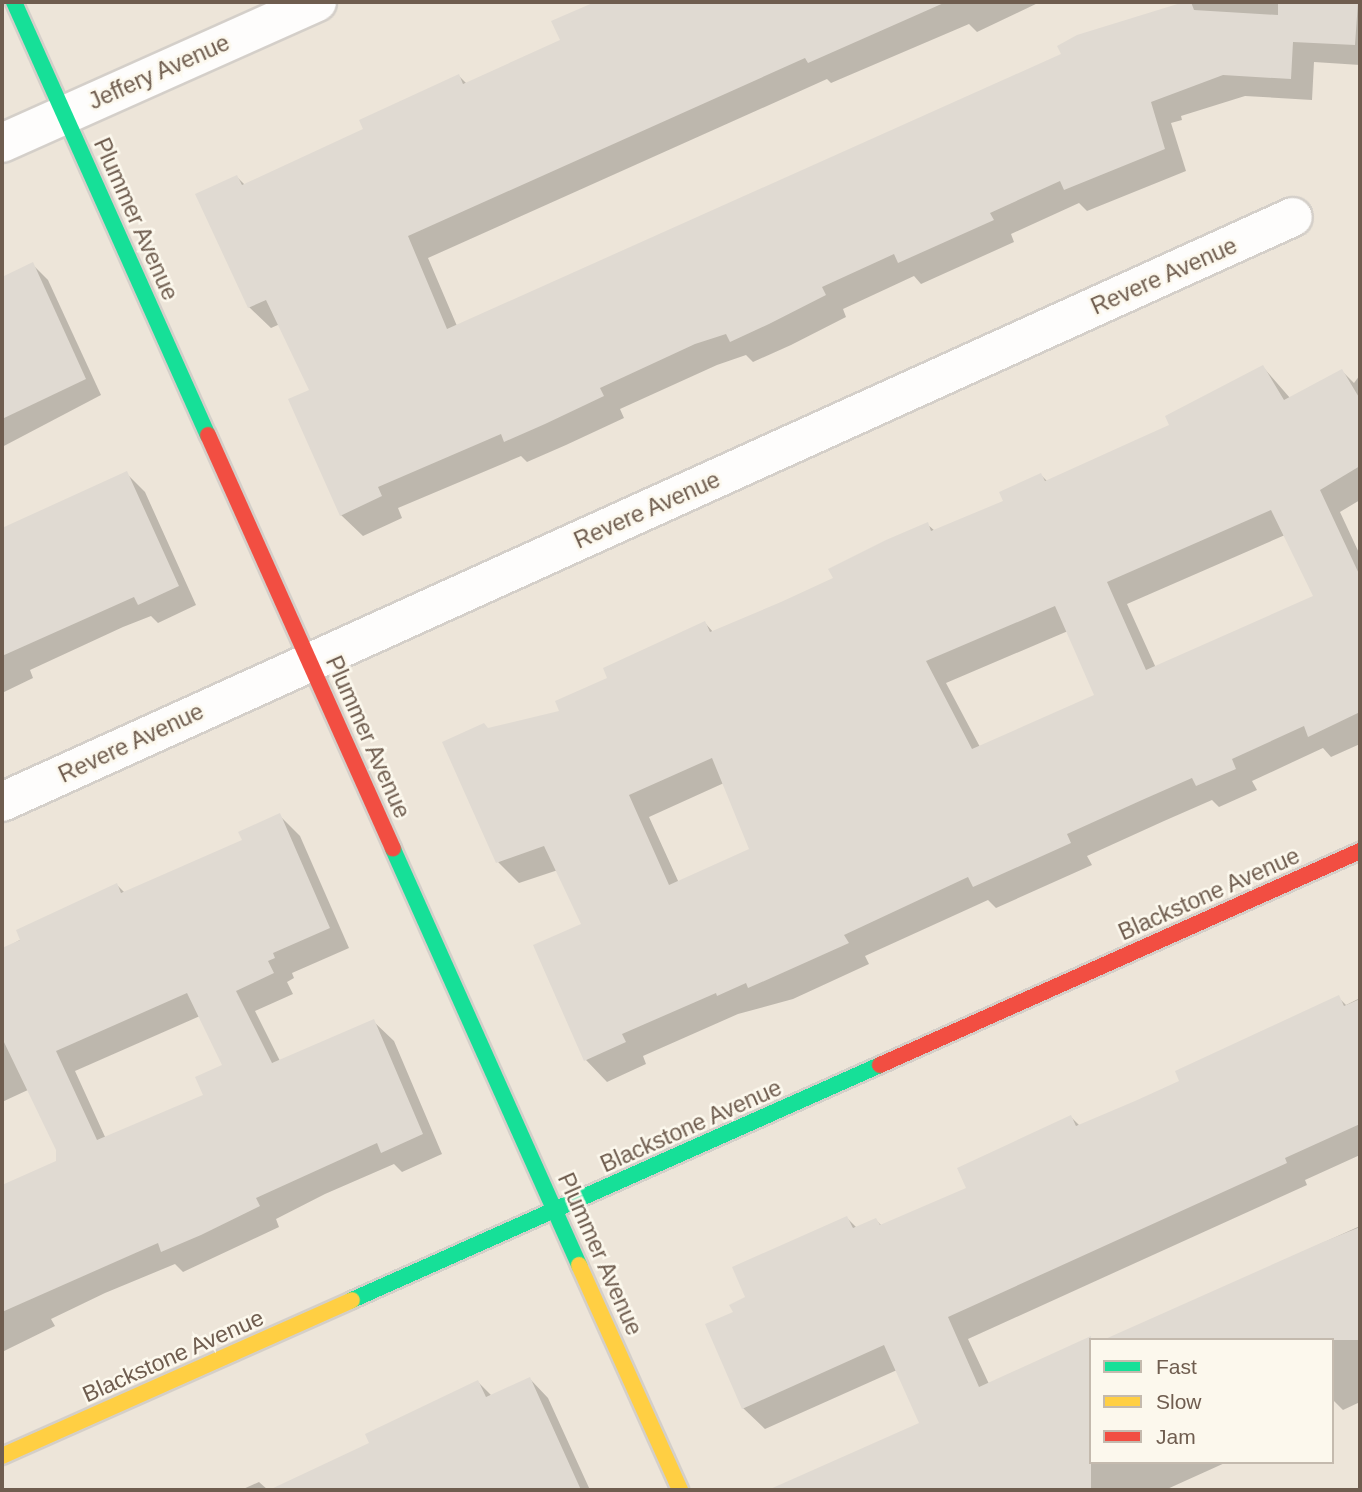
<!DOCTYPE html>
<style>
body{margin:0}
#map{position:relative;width:1362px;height:1492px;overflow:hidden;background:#f5f2eb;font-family:Arial,sans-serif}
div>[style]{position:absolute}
.residential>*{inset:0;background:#ede5d9}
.shadow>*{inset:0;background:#0003}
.building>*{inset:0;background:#e0dad2}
.roads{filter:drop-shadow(2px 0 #d4cfc9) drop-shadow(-2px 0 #d4cfc9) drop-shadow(0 2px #d4cfc9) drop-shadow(0 -2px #d4cfc9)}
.street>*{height:38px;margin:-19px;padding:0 19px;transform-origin:19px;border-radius:19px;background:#fefdfc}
.fast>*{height:16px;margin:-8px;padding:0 8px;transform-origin:8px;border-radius:8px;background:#16e098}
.slow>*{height:16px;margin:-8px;padding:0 8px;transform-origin:8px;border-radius:8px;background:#ffcf43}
.jam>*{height:16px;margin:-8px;padding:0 8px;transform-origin:8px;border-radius:8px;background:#f24e42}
span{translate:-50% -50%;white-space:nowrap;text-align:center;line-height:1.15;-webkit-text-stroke:5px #fcf8ed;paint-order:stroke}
.street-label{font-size:23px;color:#6f5d4f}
.frame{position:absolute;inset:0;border:4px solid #6f5d4f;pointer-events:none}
.legend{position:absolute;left:1089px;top:1338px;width:245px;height:126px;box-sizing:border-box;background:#fcf8ed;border:2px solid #c4baae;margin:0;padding:9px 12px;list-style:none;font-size:21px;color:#6f5d4f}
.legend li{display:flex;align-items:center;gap:14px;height:35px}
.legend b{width:35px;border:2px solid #c4baae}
</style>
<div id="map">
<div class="residential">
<div style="clip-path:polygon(evenodd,2px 2px,1360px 2px,1360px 1490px,2px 1490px,2px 2px,1091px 1340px,1332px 1340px,1332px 1462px,1091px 1462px,1091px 1340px)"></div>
</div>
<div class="shadow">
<div style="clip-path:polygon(626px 2px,1040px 2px,977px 32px,969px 24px,831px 83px,827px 79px,428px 258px,457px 326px,1063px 55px,1078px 36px,1190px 2px,1360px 2px,1360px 65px,1314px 62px,1312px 100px,1245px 96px,1181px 116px,1182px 120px,1171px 123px,1186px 171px,1087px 211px,1079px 203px,1011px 234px,1014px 242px,921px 284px,914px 276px,843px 309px,846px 317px,791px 345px,753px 362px,746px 355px,717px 365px,620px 409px,624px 418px,566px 445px,527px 462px,521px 456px,398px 508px,402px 518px,363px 536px,341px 515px,311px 390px,280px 324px,271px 328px,249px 307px,237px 177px,245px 185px,365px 130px,459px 76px,467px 84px,562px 41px,558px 32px)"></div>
<div style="clip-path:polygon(32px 264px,48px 280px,101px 395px,2px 447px,2px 279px)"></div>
<div style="clip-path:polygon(evenodd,1263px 367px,1290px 398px,1342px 371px,1354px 383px,1360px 375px,1360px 500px,1340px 512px,1360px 555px,1360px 744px,1331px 757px,1323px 748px,1252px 781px,1257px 790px,1219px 807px,1212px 800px,1164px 821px,1087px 856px,1092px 865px,996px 908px,988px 900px,865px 956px,869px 964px,793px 999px,738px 1014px,643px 1056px,646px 1064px,607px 1082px,586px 1060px,583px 925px,558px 870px,519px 883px,498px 862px,488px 730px,562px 712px,705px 623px,714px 633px,835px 579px,927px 524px,935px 531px,1006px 502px,1041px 475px,1048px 482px,1171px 425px,1263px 367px,1285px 535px,1315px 597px,1156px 668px,1127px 604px,1285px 535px,1263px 367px,1068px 631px,1097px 696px,980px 747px,946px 683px,1068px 631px,1263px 367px,724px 783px,751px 850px,679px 883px,649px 817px,724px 783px)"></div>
<div style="clip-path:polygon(126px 473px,145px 492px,196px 605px,158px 623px,151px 616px,123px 627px,30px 670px,33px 678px,2px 693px,2px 530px)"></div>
<div style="clip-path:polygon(evenodd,279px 815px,300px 836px,349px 948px,292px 973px,294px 978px,287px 982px,293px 994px,255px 1011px,280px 1061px,373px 1021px,394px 1041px,442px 1154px,402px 1172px,394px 1164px,325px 1194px,276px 1219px,279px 1227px,183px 1272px,175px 1264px,105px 1293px,51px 1319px,55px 1326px,2px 1352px,2px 1186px,58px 1162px,58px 1150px,30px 1089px,2px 1102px,2px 950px,117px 885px,125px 893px,244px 841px,279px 815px,200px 1016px,224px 1065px,205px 1096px,106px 1139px,75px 1071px,200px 1016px)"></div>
<div style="clip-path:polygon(1338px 997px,1346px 1005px,1360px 998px,1360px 1155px,1305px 1180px,1307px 1185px,968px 1339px,989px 1384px,1091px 1462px,1227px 1462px,1165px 1490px,781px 1490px,922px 1424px,897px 1370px,765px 1429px,743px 1408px,735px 1313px,748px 1298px,847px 1218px,857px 1228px,876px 1220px,882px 1226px,969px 1189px,1071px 1117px,1080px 1126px,1181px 1082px)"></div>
<div style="clip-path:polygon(1360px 1226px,1360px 1402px,1343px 1410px,1332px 1399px,1332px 1340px,1107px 1340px)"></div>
<div style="clip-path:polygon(530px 1379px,548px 1398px,590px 1490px,273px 1490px,371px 1444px,478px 1382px,492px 1396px)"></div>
<div style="clip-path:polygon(259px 1482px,268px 1490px,241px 1490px)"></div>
</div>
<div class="building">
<div style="clip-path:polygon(595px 2px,946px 2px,808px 63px,805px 58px,408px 236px,447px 329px,1061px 54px,1057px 46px,1077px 35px,1184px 2px,1191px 2px,1194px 10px,1278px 15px,1278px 2px,1358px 2px,1355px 45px,1293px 42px,1291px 79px,1223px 75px,1151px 102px,1165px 149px,1064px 190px,1060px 181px,990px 213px,994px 220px,898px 263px,894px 254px,822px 287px,826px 295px,769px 324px,730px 342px,726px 334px,695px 344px,600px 388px,604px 396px,545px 424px,504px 442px,501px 434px,378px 487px,382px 496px,340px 516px,288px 399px,309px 390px,266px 300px,248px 308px,195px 194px,237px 175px,242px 185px,363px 129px,359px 120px,459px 74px,463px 84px,560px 40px,551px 21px)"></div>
<div style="clip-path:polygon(33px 262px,86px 379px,2px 419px,2px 277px)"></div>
<div style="clip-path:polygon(evenodd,1263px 365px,1284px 400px,1342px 369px,1360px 399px,1360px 466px,1320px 490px,1360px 576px,1360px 712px,1308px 737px,1304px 726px,1232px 759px,1236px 769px,1196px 786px,1192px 778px,1142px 800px,1067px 834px,1071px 843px,973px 887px,968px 877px,844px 935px,849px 943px,771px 978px,748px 988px,746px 983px,717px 996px,716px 993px,622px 1034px,626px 1042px,584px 1061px,533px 945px,581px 924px,544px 846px,496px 863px,442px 742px,484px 723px,488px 728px,559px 711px,555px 701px,607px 678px,603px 668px,705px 621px,710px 632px,781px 602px,833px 578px,828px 569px,886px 540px,928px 522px,931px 531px,1003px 501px,999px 492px,1041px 473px,1045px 481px,1140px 438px,1169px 425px,1165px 416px,1263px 365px,1271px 510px,1313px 596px,1146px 670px,1107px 582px,1271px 510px,1263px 365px,1055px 606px,1094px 695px,972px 749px,926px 661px,1055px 606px,1263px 365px,712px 758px,749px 849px,669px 885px,629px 795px,712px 758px)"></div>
<div style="clip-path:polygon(127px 471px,179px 586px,138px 605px,134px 597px,2px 656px,2px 528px)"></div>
<div style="clip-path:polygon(evenodd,280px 813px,330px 928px,273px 953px,275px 958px,268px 961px,274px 973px,236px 991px,272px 1063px,374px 1019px,423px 1134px,381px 1153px,377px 1143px,256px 1198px,260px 1206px,201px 1235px,161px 1252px,158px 1243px,2px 1312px,2px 1185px,56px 1161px,56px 1150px,2px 1038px,2px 948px,20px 940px,16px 930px,117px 883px,121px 893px,242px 840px,238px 832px,280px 813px,187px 993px,222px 1065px,195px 1077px,203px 1095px,97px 1140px,56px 1051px,187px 993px)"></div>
<div style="clip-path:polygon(1339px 995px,1344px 1006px,1360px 999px,1360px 1124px,1285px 1158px,1287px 1163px,948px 1317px,979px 1387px,1091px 1336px,1091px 1490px,768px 1490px,919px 1423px,884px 1345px,742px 1409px,705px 1324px,733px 1312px,729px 1305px,745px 1297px,732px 1267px,847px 1216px,853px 1228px,876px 1218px,880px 1225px,966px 1188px,957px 1168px,1071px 1115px,1076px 1126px,1135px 1101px,1179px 1081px,1175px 1071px)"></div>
<div style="clip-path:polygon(1360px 1227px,1360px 1340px,1103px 1340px,1323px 1242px)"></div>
<div style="clip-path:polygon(530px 1377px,581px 1490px,269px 1490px,369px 1443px,365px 1434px,478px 1380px,486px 1397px)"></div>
</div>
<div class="roads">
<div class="street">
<div style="left:2px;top:143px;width:345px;rotate:-24.1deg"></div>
<div style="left:2px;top:802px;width:1417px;rotate:-24.38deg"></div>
</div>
<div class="fast">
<div style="left:14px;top:2px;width:474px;rotate:65.9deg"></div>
<div style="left:393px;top:849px;width:456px;rotate:65.9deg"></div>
<div style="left:352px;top:1300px;width:578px;rotate:-23.99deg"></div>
</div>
<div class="slow">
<div style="left:579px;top:1265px;width:247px;rotate:65.8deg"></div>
<div style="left:2px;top:1456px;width:383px;rotate:-24deg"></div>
</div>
<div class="jam">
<div style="left:208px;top:435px;width:453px;rotate:65.9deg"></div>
<div style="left:880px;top:1065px;width:526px;rotate:-24.03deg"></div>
</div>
</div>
<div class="street-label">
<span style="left:159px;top:72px;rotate:-24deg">Jeffery Avenue</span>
<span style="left:136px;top:219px;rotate:66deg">Plummer Avenue</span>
<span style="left:1164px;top:276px;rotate:-24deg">Revere Avenue</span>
<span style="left:647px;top:510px;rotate:-24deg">Revere Avenue</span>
<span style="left:368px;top:737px;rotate:66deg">Plummer Avenue</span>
<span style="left:131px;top:743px;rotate:-25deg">Revere Avenue</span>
<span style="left:1209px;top:894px;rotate:-24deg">Blackstone Avenue</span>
<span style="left:691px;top:1126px;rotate:-24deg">Blackstone Avenue</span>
<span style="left:600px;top:1254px;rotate:66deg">Plummer Avenue</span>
<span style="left:173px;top:1356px;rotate:-24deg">Blackstone Avenue</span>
</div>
<div class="frame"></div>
<ul class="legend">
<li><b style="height:9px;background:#16e098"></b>Fast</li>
<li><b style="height:9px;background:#ffcf43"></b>Slow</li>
<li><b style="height:9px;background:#f24e42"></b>Jam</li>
</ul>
</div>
